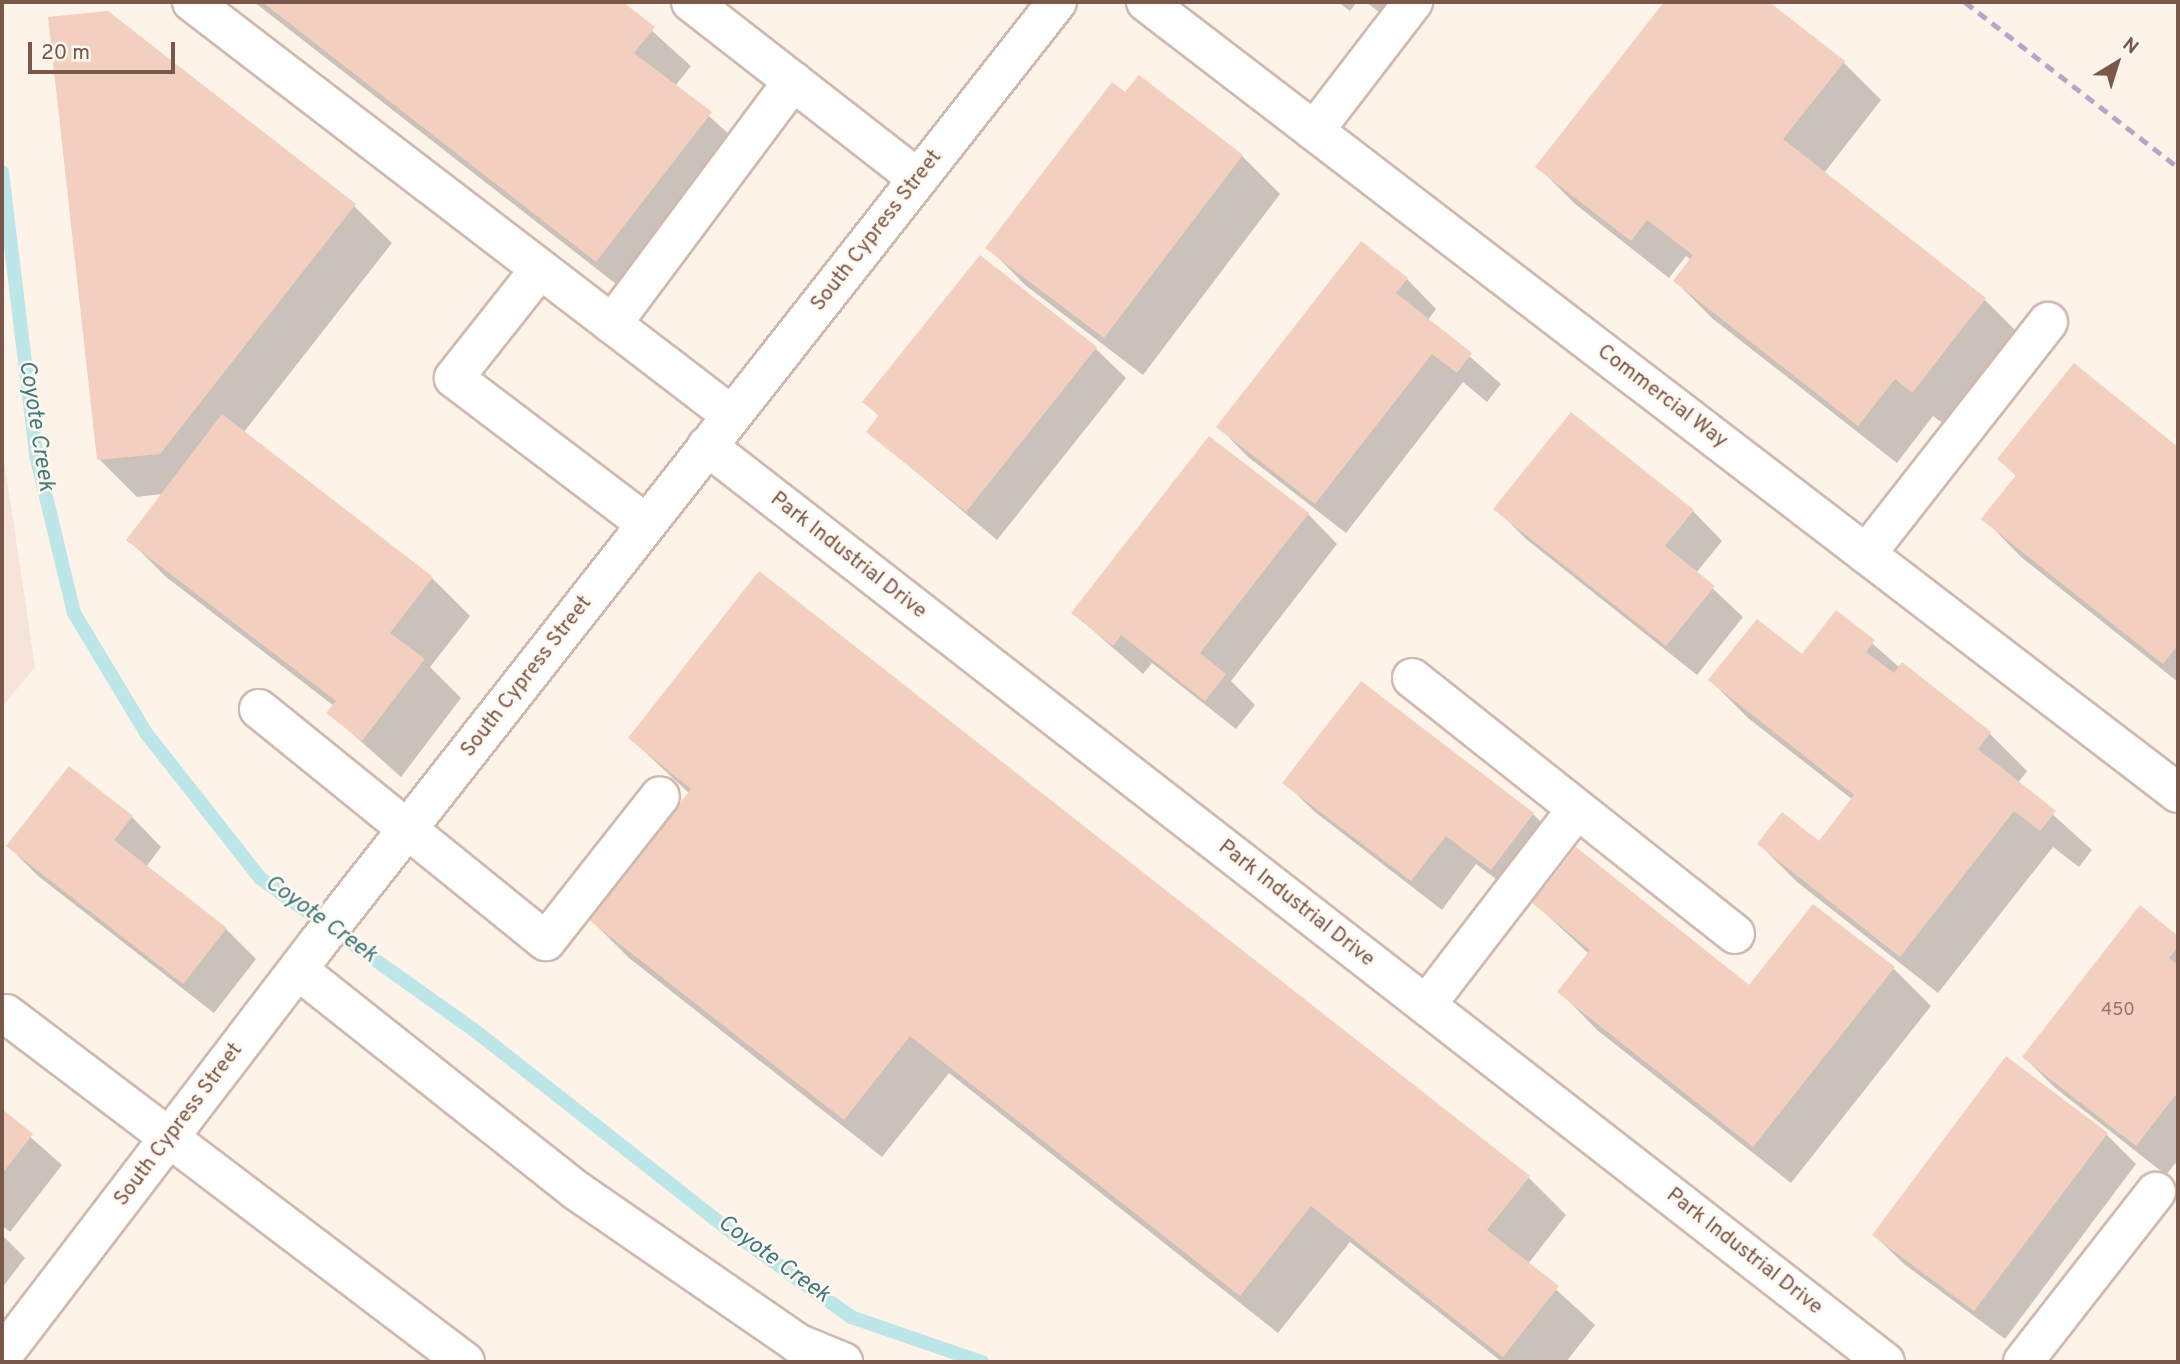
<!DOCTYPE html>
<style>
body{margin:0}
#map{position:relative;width:2180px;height:1364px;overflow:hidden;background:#fdf3e9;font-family:Overpass,sans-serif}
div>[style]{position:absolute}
.residential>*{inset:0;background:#f5e4d7}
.shadow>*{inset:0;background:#0003}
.stream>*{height:14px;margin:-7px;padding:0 7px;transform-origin:7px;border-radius:7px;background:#bce6e8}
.building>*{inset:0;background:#f3cfc0}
.roads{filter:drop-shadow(2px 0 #d0b9ae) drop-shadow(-2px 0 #d0b9ae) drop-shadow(0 2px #d0b9ae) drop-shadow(0 -2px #d0b9ae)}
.minor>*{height:38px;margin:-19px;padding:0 19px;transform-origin:19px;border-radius:19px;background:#fff}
.rail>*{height:5px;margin-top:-2.5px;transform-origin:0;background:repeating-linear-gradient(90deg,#b5a6c9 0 10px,transparent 0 17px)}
span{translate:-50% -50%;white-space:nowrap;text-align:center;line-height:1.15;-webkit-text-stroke:5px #fff8f0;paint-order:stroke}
.number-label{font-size:18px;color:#987568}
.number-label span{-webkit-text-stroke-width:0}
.street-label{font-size:21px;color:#79574b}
.water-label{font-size:23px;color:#3e7a7e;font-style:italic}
.frame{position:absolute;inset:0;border:4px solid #79574b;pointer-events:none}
.north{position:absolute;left:2082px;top:28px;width:70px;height:70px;-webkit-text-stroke:5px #fff8f0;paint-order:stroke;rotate:38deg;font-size:19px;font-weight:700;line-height:28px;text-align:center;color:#79574b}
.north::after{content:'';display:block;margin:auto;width:24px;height:32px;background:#79574b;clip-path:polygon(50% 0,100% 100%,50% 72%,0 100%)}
.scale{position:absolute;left:28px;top:42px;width:147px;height:32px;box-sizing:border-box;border:4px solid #79574b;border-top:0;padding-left:9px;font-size:21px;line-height:24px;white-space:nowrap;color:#79574b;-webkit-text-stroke:5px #fff8f0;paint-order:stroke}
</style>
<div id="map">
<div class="residential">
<div style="clip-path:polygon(2px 446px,35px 667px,2px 707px)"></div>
</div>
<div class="shadow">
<div style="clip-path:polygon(254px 2px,620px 2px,691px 66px,675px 86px,748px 151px,634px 298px)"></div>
<div style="clip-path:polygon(1338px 2px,1357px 2px,1350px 11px)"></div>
<div style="clip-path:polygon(1366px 2px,1408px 2px,1392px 22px)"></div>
<div style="clip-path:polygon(1666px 2px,1766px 2px,1843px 62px,1881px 100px,1824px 173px,1985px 300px,2022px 337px,1951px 429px,1933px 416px,1897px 463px,1713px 319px,1675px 281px,1691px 260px,1686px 256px,1669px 278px,1575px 204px,1538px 167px)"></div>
<div style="clip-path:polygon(1126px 95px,1242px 156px,1280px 194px,1143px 375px,1025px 285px,988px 247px)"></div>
<div style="clip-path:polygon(354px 206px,392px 243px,243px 433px,432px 578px,470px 616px,430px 667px,461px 698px,401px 777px,329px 713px,334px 706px,166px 577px,129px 540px,163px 494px,137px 497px,99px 459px)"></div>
<div style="clip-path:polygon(980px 257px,1096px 349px,1126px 378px,997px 540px,869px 432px,880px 417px,865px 402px)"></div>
<div style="clip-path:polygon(1407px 279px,1436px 309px,1428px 320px,1501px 384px,1487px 402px,1463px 382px,1346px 533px,1248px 457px,1219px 427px)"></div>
<div style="clip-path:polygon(2074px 366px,2178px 449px,2178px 682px,2021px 557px,1984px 519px,2017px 477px,1999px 459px)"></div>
<div style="clip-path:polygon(1496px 509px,1693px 511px,1722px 541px,1696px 573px,1743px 617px,1697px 675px,1526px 539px)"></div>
<div style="clip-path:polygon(1308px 514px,1337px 544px,1231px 681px,1255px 705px,1236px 729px,1152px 663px,1143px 674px,1073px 613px)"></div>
<div style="clip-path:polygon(1837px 612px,1900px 668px,1989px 733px,2027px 771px,2018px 783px,2092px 850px,2079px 867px,2053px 847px,1938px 993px,1797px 882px,1759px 844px,1819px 843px,1853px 800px,1748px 718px,1710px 680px,1802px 656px)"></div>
<div style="clip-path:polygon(1361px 683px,1533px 814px,1563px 844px,1521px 898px,1476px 864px,1442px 910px,1315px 812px,1285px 783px)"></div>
<div style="clip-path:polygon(630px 738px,1529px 1178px,1566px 1215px,1528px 1264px,1595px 1325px,1566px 1362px,1502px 1362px,1350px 1242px,1278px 1333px,949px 1073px,882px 1157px,629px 958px,591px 920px,690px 794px)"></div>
<div style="clip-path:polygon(132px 817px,161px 847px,146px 867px,226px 929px,256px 959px,214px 1013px,38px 876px,8px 846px)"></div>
<div style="clip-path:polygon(1534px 903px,1749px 987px,1894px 969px,1931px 1006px,1791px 1183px,1597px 1030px,1560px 992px,1589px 954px)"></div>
<div style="clip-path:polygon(2140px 908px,2178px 938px,2178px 1160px,2166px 1175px,2054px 1087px,2024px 1057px)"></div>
<div style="clip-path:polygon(2px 1112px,62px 1165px,10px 1232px,2px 1226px)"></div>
<div style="clip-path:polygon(2106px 1134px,2136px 1164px,2005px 1339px,1904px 1264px,1874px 1235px)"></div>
<div style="clip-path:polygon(2px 1235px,25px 1258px,2px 1288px)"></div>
</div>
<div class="stream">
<div style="left:2px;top:172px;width:285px;rotate:83.1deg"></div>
<div style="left:36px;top:455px;width:163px;rotate:76.5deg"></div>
<div style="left:74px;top:613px;width:140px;rotate:59deg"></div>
<div style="left:146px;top:733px;width:184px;rotate:51.8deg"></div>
<div style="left:260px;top:878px;width:262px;rotate:35.4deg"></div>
<div style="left:474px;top:1030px;width:328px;rotate:38.1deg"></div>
<div style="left:732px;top:1232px;width:146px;rotate:35.5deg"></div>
<div style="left:851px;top:1317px;width:139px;rotate:19deg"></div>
</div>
<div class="building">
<div style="clip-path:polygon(262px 2px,623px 2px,655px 27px,634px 53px,712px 112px,596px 262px)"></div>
<div style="clip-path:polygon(1664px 2px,1769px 2px,1845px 61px,1783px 139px,1986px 298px,1912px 393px,1895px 379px,1858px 426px,1673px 281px,1693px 255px,1647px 220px,1631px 241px,1535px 167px)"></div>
<div style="clip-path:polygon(108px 11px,356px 204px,160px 454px,97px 460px,48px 17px)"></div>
<div style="clip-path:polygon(1139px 75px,1243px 155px,1104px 338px,985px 248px,1112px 82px,1125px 92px)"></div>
<div style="clip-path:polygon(1361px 241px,1408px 278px,1396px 293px,1472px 353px,1457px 373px,1432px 354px,1315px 504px,1216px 427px)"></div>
<div style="clip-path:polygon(980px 255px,1097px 347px,966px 512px,866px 432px,879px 415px,862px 402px)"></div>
<div style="clip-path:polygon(2074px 363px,2178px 447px,2178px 645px,2163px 664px,1981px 519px,2016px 475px,1997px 459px)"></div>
<div style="clip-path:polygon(1571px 412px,1694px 510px,1665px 546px,1715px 586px,1666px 646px,1493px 509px)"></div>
<div style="clip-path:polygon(222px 414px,433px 577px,390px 633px,425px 659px,362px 741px,326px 713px,336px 701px,126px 540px)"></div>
<div style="clip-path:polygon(1209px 436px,1309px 513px,1200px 653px,1226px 674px,1205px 701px,1121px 635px,1113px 646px,1071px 613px)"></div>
<div style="clip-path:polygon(759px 571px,1530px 1176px,1487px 1230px,1559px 1286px,1503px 1357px,1311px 1206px,1240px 1296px,910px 1036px,844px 1120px,589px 920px,691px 789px,628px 738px)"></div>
<div style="clip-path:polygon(1836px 610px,1875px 640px,1866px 652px,1894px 673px,1902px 662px,1991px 732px,1978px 749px,2056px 811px,2040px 831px,2014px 811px,1900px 957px,1757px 844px,1782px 812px,1819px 841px,1854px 795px,1708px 680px,1757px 619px,1802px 654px)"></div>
<div style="clip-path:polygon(1361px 681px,1534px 813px,1491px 870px,1446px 836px,1411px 881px,1282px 783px)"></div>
<div style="clip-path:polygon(69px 766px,133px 816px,114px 840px,227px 928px,183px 984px,6px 846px)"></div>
<div style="clip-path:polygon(1576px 847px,1749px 985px,1813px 904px,1895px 967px,1753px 1147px,1557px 992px,1590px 950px,1532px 903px)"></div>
<div style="clip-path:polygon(2140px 905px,2178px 936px,2178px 946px,2169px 958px,2178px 965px,2178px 1092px,2136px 1146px,2022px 1057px)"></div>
<div style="clip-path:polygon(2006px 1056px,2108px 1133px,1974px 1311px,1872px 1235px)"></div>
<div style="clip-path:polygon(2px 1109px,33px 1134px,2px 1174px)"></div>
</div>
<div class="roads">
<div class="minor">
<div style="left:192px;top:2px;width:679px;rotate:37.46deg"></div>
<div style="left:691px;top:2px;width:288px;rotate:37.9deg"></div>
<div style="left:1146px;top:2px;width:1300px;rotate:37.47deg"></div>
<div style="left:1314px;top:131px;width:163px;rotate:-52.5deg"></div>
<div style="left:540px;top:269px;width:139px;rotate:128.3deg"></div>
<div style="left:454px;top:378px;width:241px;rotate:37.2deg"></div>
<div style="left:612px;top:324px;width:303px;rotate:-53.3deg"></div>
<div style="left:707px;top:446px;width:1492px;rotate:37.87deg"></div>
<div style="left:1866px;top:554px;width:295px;rotate:-51.9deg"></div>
<div style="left:1412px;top:678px;width:412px;rotate:38.4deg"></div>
<div style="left:259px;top:709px;width:369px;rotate:39deg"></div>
<div style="left:546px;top:941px;width:184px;rotate:-51.8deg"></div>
<div style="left:298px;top:970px;width:356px;rotate:38.4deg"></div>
<div style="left:577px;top:1191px;width:267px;rotate:34.6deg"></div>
<div style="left:797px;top:1343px;width:50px;rotate:22.4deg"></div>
<div style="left:1426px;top:1005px;width:246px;rotate:-52.4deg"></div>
<div style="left:6px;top:1014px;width:576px;rotate:37.17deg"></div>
<div style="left:2px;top:1356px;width:519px;rotate:-52.6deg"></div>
<div style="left:317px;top:944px;width:1198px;rotate:-51.85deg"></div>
<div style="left:2023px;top:1362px;width:216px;rotate:-52deg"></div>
</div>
</div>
<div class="rail">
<div style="left:1965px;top:2px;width:269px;rotate:37.8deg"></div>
</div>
<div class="number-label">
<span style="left:2118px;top:1011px">450</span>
</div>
<div class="street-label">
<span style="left:877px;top:231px;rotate:-52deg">South Cypress Street</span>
<span style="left:1662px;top:397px;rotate:37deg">Commercial Way</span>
<span style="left:848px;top:556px;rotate:38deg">Park Industrial Drive</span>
<span style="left:527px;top:677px;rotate:-52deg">South Cypress Street</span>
<span style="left:1296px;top:904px;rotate:38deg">Park Industrial Drive</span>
<span style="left:179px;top:1125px;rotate:-53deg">South Cypress Street</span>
<span style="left:1744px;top:1252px;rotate:38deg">Park Industrial Drive</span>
</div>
<div class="water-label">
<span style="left:35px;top:426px;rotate:81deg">Coyote Creek</span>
<span style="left:320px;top:920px;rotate:36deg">Coyote Creek</span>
<span style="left:773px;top:1260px;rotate:36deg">Coyote Creek</span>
</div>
<div class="frame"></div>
<div class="north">N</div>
<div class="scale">20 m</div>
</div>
